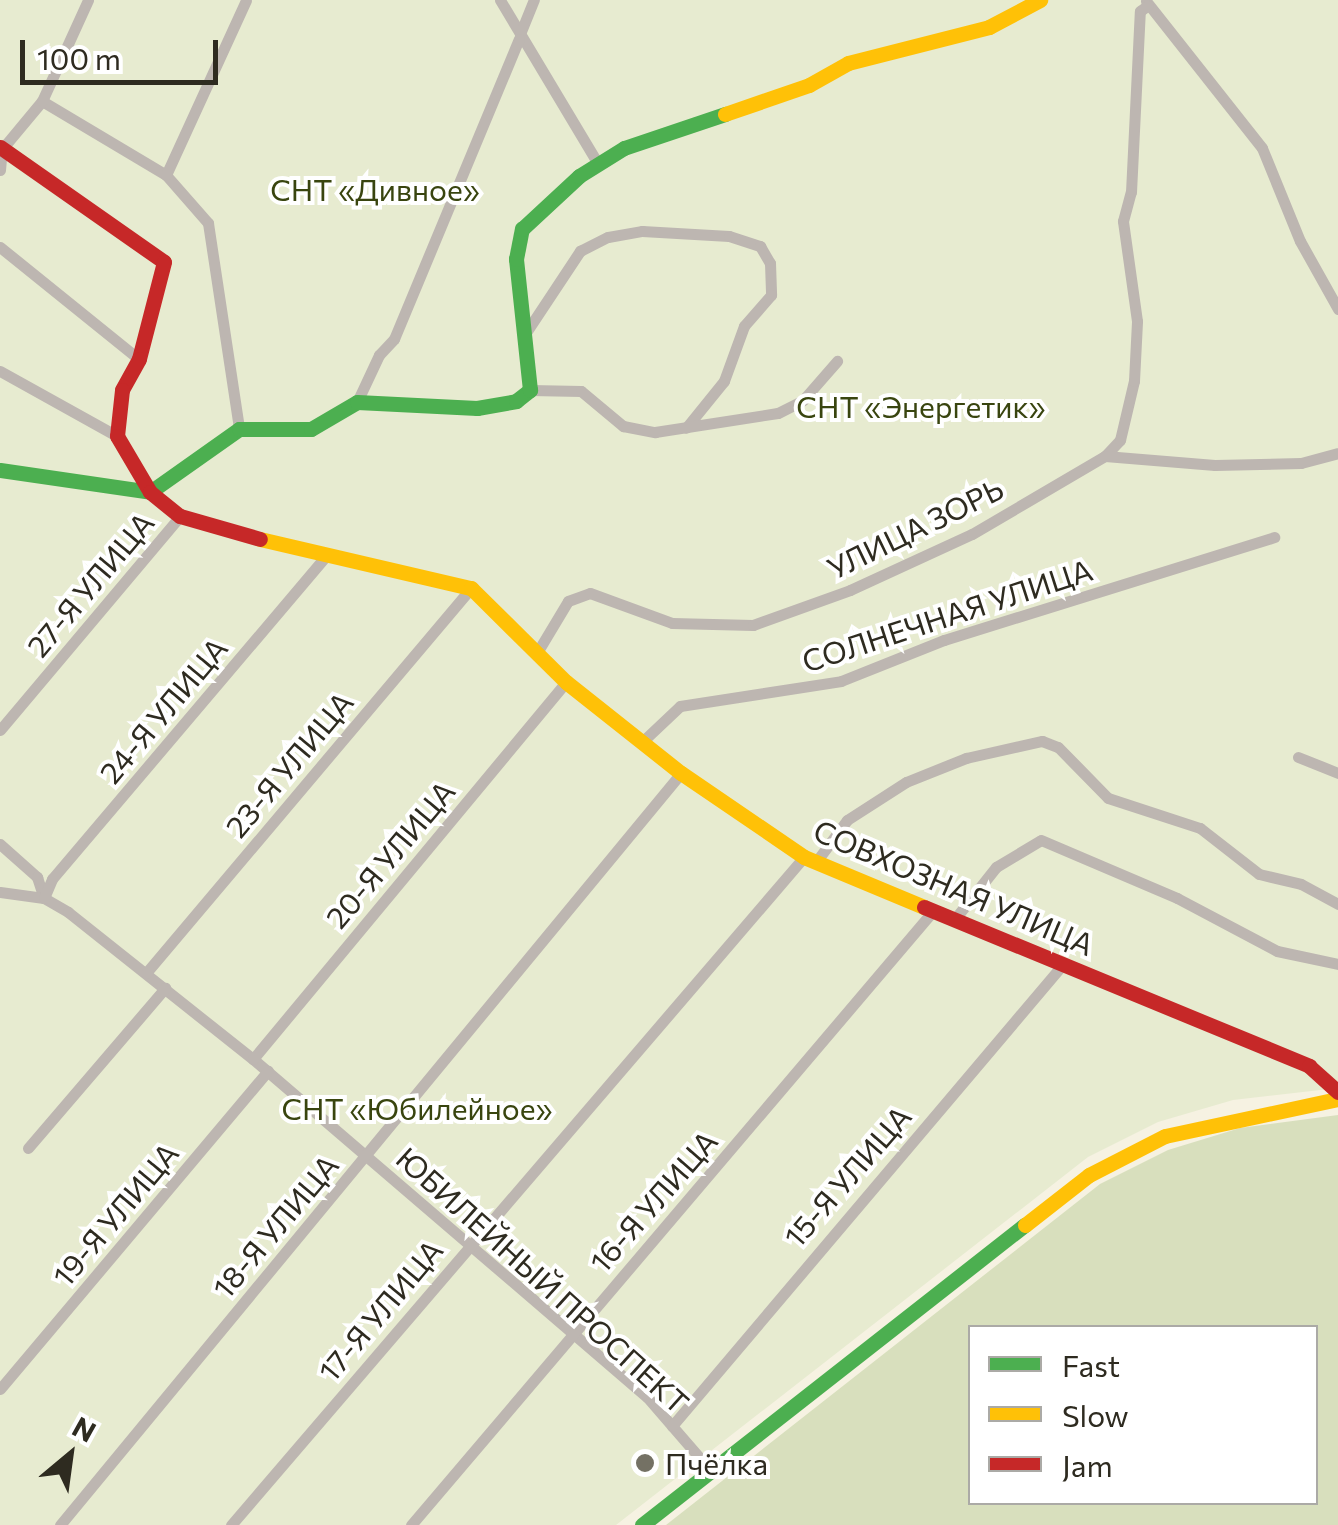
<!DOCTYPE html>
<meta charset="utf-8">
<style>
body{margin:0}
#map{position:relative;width:1338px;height:1525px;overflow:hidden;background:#f6f2e2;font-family:Commissioner,sans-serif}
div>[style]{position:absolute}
.green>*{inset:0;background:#e7ebd0}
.forest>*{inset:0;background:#d8dfbd}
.street>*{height:11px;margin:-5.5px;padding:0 5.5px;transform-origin:5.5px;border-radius:5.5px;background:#bdb6b1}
.fast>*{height:15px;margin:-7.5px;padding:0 7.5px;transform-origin:7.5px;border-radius:7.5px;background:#4caf50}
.slow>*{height:15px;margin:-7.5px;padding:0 7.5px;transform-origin:7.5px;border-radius:7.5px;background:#ffc107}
.jam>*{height:15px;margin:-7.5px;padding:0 7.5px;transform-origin:7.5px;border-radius:7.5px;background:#c62828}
.dots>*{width:28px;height:28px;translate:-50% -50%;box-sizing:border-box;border:5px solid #fff;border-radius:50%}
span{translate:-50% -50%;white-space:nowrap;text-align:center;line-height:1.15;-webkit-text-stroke:8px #fff;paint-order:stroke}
.park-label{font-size:30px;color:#39450f}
.street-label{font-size:30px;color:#2e2b20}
.poi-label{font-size:30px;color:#2e2b20}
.left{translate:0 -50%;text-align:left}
.legend{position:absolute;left:968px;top:1325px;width:350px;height:180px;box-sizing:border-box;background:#fff;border:2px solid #abaaa6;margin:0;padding:12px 18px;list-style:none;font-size:30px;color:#2e2b20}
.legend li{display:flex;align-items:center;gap:20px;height:50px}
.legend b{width:50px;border:2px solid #abaaa6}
.north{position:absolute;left:20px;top:1405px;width:100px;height:100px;-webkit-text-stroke:8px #fff;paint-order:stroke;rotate:29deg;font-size:28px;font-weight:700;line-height:40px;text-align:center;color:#2e2b20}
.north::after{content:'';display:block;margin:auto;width:35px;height:45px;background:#2e2b20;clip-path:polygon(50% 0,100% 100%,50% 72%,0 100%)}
.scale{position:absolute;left:20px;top:40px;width:198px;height:45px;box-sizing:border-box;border:5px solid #2e2b20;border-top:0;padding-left:12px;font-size:30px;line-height:35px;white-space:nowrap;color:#2e2b20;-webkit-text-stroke:8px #fff;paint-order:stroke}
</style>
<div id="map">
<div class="green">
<div style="clip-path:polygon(0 0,87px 0,48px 100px,93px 0,1338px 0,1338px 1088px,1233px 1100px,1158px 1122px,1088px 1157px,616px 1525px,0 1525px)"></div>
</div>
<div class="forest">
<div style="clip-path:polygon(evenodd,1338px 1115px,1338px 1525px,666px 1525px,1100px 1184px,1168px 1150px,1240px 1128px,1338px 1115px,971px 1328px,1316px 1328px,1316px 1502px,971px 1502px,971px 1328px)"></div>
</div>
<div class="street">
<div style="left:500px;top:0;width:191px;rotate:59.1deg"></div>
<div style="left:1146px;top:1px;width:187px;rotate:51.7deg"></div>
<div style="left:1262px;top:148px;width:100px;rotate:67.8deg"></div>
<div style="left:1300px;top:241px;width:78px;rotate:60.8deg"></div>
<div style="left:520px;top:34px;width:37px;rotate:-68deg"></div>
<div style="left:42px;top:101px;width:144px;rotate:30.8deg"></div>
<div style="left:166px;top:175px;width:64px;rotate:48.8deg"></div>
<div style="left:208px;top:223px;width:208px;rotate:81.4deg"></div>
<div style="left:0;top:170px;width:21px;rotate:-85deg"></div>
<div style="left:2px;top:149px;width:62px;rotate:-50.2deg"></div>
<div style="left:42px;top:101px;width:111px;rotate:-65.5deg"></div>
<div style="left:166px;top:175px;width:192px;rotate:-65.4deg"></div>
<div style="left:0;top:247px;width:179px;rotate:38.9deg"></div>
<div style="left:525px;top:334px;width:100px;rotate:-56.5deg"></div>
<div style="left:580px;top:251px;width:31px;rotate:-27deg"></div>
<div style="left:608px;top:237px;width:35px;rotate:-10deg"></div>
<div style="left:642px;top:231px;width:87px;rotate:3.3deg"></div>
<div style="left:729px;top:236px;width:33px;rotate:18deg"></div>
<div style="left:760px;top:246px;width:20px;rotate:60deg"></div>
<div style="left:770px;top:263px;width:32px;rotate:88deg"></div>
<div style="left:771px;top:295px;width:41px;rotate:131.1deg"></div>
<div style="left:744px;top:326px;width:59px;rotate:110deg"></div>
<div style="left:724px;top:381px;width:60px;rotate:129deg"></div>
<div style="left:0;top:371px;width:134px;rotate:29.1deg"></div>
<div style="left:530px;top:390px;width:51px;rotate:1.1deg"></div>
<div style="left:581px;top:391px;width:55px;rotate:39.8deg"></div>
<div style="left:623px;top:426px;width:33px;rotate:11deg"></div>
<div style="left:655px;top:432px;width:124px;rotate:-8.8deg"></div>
<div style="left:778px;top:413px;width:28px;rotate:-27deg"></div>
<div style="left:803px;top:400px;width:52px;rotate:-48.9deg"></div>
<div style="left:357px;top:402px;width:52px;rotate:-64.9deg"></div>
<div style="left:379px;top:355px;width:22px;rotate:-47deg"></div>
<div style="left:394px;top:339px;width:325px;rotate:-67.4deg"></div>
<div style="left:1105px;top:456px;width:22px;rotate:-47deg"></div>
<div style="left:1120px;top:440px;width:61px;rotate:-76.7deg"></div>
<div style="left:1134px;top:381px;width:60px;rotate:-87.1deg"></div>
<div style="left:1137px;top:321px;width:101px;rotate:-98deg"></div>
<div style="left:1123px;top:221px;width:30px;rotate:-75deg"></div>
<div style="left:1131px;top:192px;width:181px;rotate:-87.2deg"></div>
<div style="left:1140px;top:11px;width:9px;rotate:-36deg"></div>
<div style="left:538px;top:651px;width:58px;rotate:-59deg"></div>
<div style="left:568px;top:601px;width:23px;rotate:-20deg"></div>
<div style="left:590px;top:593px;width:87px;rotate:20.1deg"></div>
<div style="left:672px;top:623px;width:81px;rotate:1.4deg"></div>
<div style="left:753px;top:625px;width:103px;rotate:-19.8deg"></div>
<div style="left:850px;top:590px;width:134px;rotate:-24.7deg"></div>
<div style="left:972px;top:534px;width:154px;rotate:-30.4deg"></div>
<div style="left:1105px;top:456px;width:110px;rotate:4.7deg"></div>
<div style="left:1215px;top:465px;width:86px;rotate:-1.3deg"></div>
<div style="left:1301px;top:463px;width:38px;rotate:-15deg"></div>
<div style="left:0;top:730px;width:280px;rotate:-49.9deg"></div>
<div style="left:643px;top:741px;width:51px;rotate:-43.4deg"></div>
<div style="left:680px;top:706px;width:163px;rotate:-8.8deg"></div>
<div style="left:841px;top:681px;width:111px;rotate:-21.7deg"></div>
<div style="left:944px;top:640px;width:346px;rotate:-17.3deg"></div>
<div style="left:1298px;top:757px;width:43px;rotate:21.8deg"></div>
<div style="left:0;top:844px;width:50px;rotate:41.7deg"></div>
<div style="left:37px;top:877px;width:22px;rotate:72deg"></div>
<div style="left:816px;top:862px;width:52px;rotate:-53.6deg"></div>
<div style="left:847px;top:820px;width:70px;rotate:-32.8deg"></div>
<div style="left:906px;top:782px;width:65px;rotate:-21.8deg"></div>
<div style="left:966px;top:758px;width:78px;rotate:-12.6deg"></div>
<div style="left:1042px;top:741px;width:17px;rotate:21deg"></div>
<div style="left:1058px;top:747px;width:71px;rotate:45.6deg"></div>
<div style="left:1108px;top:798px;width:97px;rotate:18.1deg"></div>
<div style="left:1200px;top:828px;width:75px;rotate:37.9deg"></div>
<div style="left:1259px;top:874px;width:43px;rotate:13.4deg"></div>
<div style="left:1301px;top:884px;width:42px;rotate:28.4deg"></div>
<div style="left:0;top:892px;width:44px;rotate:7.8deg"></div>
<div style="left:44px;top:898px;width:28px;rotate:30deg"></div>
<div style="left:68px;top:912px;width:236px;rotate:38.5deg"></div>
<div style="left:253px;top:1059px;width:519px;rotate:40.63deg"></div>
<div style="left:647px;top:1397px;width:98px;rotate:49.1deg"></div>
<div style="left:44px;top:898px;width:21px;rotate:-67deg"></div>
<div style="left:52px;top:879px;width:422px;rotate:-49.7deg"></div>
<div style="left:954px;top:920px;width:68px;rotate:-51.6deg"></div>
<div style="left:996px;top:867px;width:52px;rotate:-31deg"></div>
<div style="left:1041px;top:840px;width:148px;rotate:23.1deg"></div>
<div style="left:1177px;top:898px;width:113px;rotate:27.9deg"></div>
<div style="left:1277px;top:951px;width:62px;rotate:12deg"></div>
<div style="left:146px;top:973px;width:504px;rotate:-49.83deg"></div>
<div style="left:253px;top:1059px;width:490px;rotate:-50.3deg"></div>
<div style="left:28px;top:1148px;width:211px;rotate:-49.4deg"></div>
<div style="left:0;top:1389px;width:416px;rotate:-49.9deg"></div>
<div style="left:672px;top:1426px;width:607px;rotate:-49.75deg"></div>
<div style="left:60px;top:1525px;width:975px;rotate:-50.45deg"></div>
<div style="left:231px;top:1525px;width:880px;rotate:-49.38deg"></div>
<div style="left:411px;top:1525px;width:806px;rotate:-49.63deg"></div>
</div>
<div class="fast">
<div style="left:0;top:470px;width:152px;rotate:8.3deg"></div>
<div style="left:150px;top:492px;width:109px;rotate:-35.3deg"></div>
<div style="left:239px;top:429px;width:72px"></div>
<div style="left:311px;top:429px;width:53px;rotate:-30.4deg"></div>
<div style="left:357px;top:402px;width:120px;rotate:2.9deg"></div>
<div style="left:477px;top:408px;width:40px;rotate:-10deg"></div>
<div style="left:516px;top:401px;width:18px;rotate:-38deg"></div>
<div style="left:530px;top:390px;width:132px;rotate:-96.1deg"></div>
<div style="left:516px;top:259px;width:31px;rotate:-79deg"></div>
<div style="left:522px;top:229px;width:78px;rotate:-42.9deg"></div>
<div style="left:579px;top:176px;width:53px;rotate:-31.9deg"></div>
<div style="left:624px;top:148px;width:107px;rotate:-18.6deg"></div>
<div style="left:642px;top:1525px;width:487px;rotate:-38.1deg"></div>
</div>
<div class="slow">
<div style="left:725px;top:114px;width:89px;rotate:-19deg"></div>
<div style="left:809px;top:85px;width:45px;rotate:-29.4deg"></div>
<div style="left:848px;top:63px;width:146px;rotate:-14.3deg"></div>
<div style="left:989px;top:27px;width:58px;rotate:-27.9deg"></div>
<div style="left:260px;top:539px;width:217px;rotate:13.1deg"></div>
<div style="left:471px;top:588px;width:134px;rotate:44.7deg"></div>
<div style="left:566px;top:682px;width:147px;rotate:38.4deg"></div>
<div style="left:681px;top:773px;width:149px;rotate:34.3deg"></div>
<div style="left:804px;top:857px;width:130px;rotate:22.6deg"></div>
<div style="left:1025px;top:1225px;width:81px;rotate:-38deg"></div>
<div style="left:1089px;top:1175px;width:85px;rotate:-27.2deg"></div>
<div style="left:1165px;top:1136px;width:177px;rotate:-12.1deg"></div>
</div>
<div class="jam">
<div style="left:0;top:147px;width:200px;rotate:35deg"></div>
<div style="left:164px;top:262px;width:100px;rotate:104.5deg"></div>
<div style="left:139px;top:359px;width:35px;rotate:119deg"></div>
<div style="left:122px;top:390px;width:46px;rotate:96.2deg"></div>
<div style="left:117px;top:436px;width:65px;rotate:59.5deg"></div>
<div style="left:150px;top:492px;width:38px;rotate:39deg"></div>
<div style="left:180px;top:516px;width:83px;rotate:16deg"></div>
<div style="left:924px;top:907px;width:417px;rotate:22.4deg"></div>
<div style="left:1309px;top:1066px;width:39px;rotate:42deg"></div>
</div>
<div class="dots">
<div style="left:645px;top:1463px;background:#747164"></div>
</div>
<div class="park-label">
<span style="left:375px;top:189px">СНТ «Дивное»</span>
<span style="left:921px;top:406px">СНТ «Энергетик»</span>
<span style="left:417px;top:1108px">СНТ «Юбилейное»</span>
</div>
<div class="street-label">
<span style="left:915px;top:528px;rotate:-26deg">УЛИЦА ЗОРЬ</span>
<span style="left:90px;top:584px;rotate:-50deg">27-Я УЛИЦА</span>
<span style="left:947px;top:615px;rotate:-18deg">СОЛНЕЧНАЯ УЛИЦА</span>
<span style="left:163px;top:710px;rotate:-50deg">24-Я УЛИЦА</span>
<span style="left:289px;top:764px;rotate:-50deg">23-Я УЛИЦА</span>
<span style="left:390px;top:854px;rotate:-50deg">20-Я УЛИЦА</span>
<span style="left:954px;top:887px;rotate:23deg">СОВХОЗНАЯ УЛИЦА</span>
<span style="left:847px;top:1176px;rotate:-49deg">15-Я УЛИЦА</span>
<span style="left:653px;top:1201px;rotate:-49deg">16-Я УЛИЦА</span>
<span style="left:115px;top:1214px;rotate:-50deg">19-Я УЛИЦА</span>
<span style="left:275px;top:1226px;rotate:-50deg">18-Я УЛИЦА</span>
<span style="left:543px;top:1280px;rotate:42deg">ЮБИЛЕЙНЫЙ ПРОСПЕКТ</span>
<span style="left:380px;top:1310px;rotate:-50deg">17-Я УЛИЦА</span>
</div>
<div class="poi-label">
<span class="left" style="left:665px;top:1463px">Пчёлка</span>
</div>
<ul class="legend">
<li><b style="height:12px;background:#4caf50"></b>Fast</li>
<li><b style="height:12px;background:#ffc107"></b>Slow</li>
<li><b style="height:12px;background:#c62828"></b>Jam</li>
</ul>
<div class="north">N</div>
<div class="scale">100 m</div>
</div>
